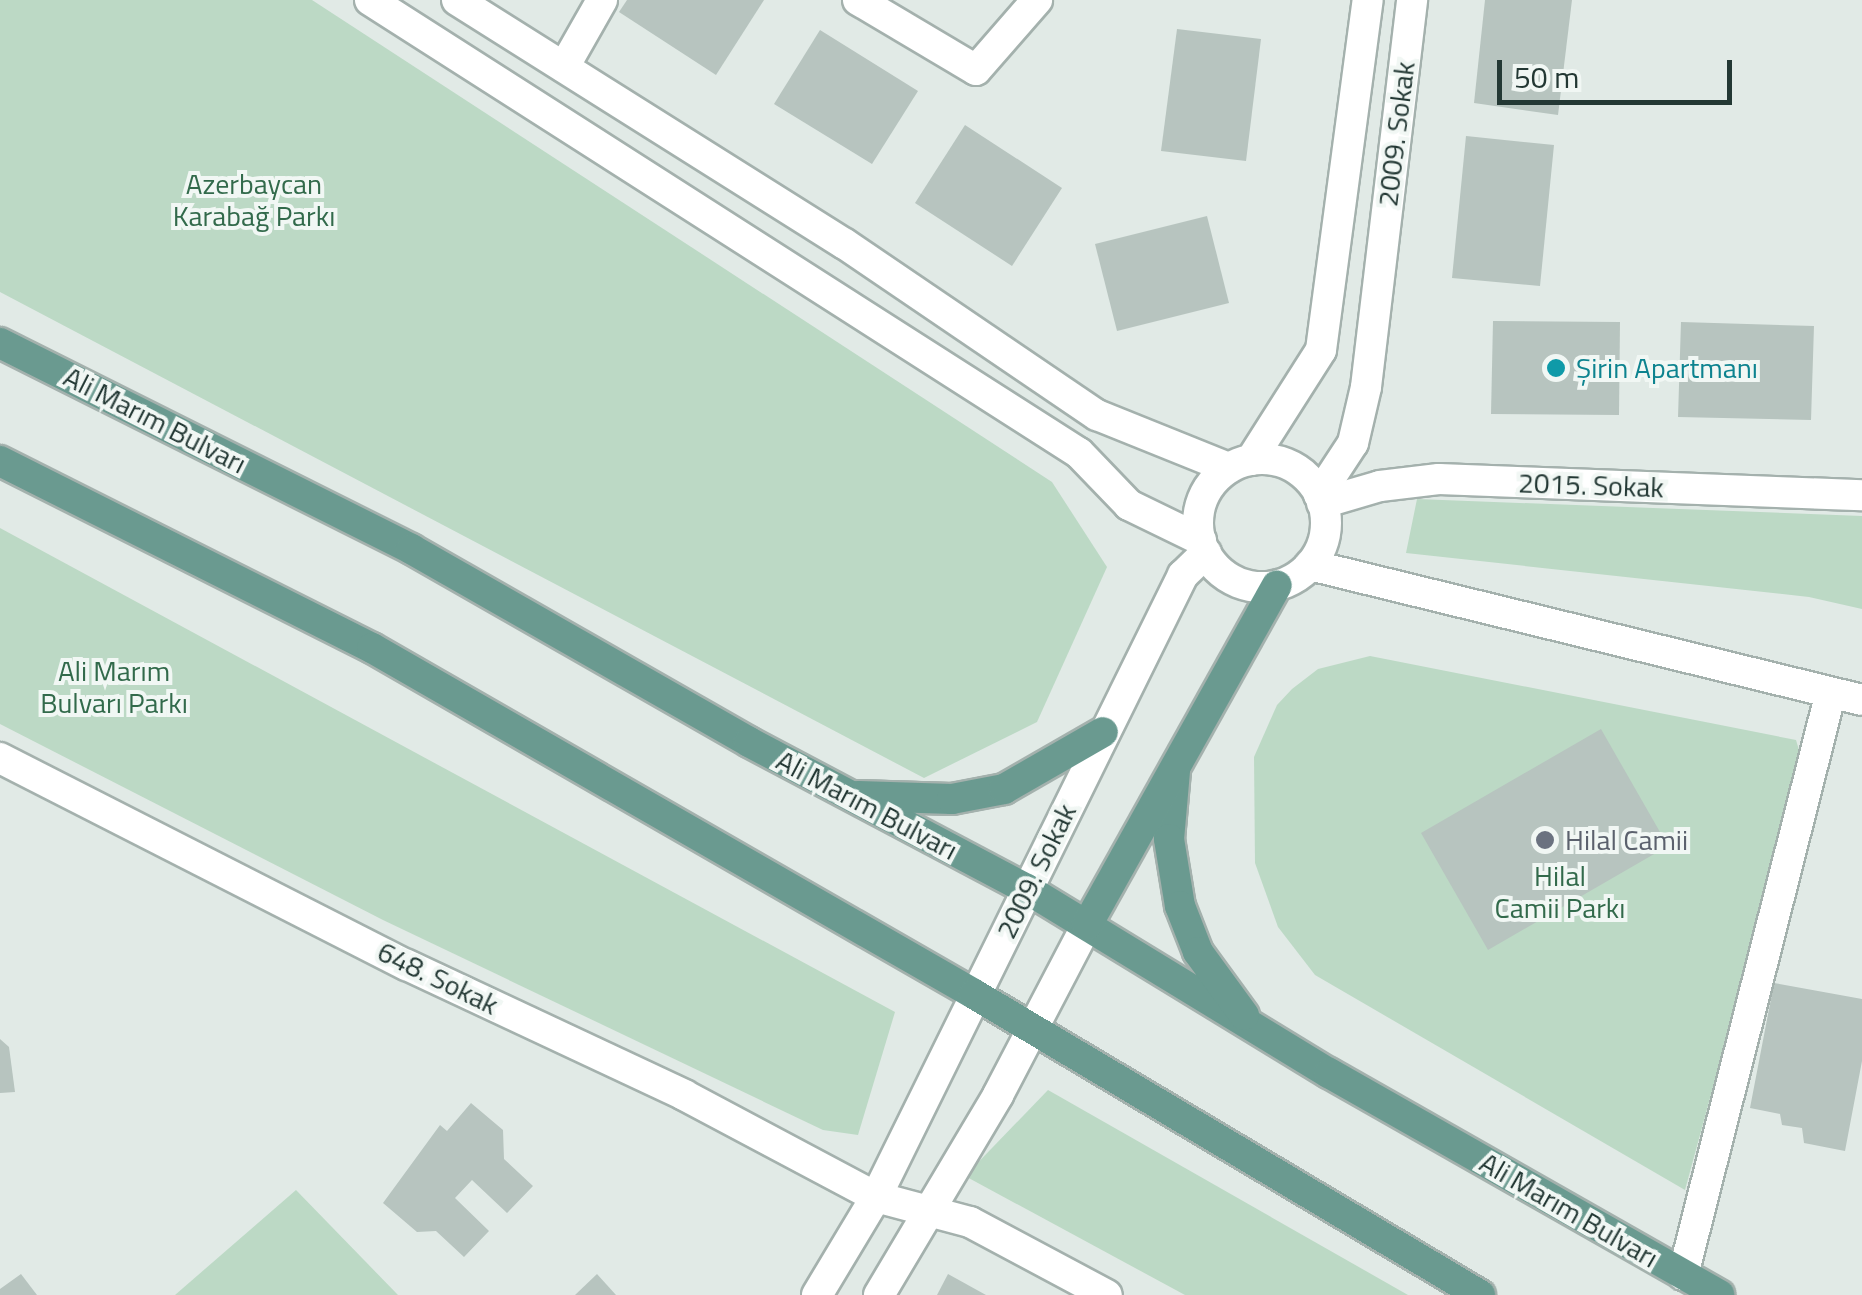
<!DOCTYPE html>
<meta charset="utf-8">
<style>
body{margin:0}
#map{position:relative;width:1862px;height:1295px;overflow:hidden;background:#e1eae6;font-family:"Titillium Web",sans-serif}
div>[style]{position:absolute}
.green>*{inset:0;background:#bcd9c5}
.building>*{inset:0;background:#b7c4bf}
.roads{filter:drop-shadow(2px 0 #a4b1ad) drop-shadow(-2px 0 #a4b1ad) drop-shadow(0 2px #a4b1ad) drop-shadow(0 -2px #a4b1ad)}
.minor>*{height:30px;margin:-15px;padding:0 15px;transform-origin:15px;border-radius:15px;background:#fff}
.tertiary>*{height:30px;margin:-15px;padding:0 15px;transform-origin:15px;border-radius:15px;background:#fff}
.tertiary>.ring{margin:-15px;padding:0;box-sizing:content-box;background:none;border:30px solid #fff;border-radius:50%}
.primary>*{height:30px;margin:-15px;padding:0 15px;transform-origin:15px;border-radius:15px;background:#6a9a90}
.dots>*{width:28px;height:28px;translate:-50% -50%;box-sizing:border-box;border:5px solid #f1f7f4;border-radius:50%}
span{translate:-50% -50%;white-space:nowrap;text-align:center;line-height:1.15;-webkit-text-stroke:8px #f1f7f4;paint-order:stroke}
.street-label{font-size:28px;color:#233834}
.park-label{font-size:28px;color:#326a4b}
.culture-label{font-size:28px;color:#0d838f}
.left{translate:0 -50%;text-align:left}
.worship-label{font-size:28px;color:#5b616d}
.scale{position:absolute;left:1497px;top:60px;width:235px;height:45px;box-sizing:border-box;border:5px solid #233834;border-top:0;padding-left:12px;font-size:30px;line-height:35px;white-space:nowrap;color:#233834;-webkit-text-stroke:8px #f1f7f4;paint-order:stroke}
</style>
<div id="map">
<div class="green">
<div style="clip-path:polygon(0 0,312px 0,1052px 482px,1107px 567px,1037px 722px,924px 778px,0 292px)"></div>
<div style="clip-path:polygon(1417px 499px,1862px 516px,1862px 609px,1809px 597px,1406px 553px)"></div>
<div style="clip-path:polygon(0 528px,895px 1012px,858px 1135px,823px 1130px,383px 920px,0 724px)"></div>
<div style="clip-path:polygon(1370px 656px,1796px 740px,1802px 760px,1685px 1190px,1315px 975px,1278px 927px,1255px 863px,1254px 757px,1277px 705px,1292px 689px,1318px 669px)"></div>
<div style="clip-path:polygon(1048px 1090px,1408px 1295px,1185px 1295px,965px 1176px)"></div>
<div style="clip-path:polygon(296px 1190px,398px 1295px,175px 1295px)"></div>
</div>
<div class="building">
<div style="clip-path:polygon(627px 0,764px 0,716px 75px,619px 12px)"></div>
<div style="clip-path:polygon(1485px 0,1572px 0,1558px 115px,1474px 103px)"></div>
<div style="clip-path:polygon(1177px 29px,1261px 39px,1246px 161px,1161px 151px)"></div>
<div style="clip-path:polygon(820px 30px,918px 91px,872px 164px,774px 104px)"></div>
<div style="clip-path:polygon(965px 125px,1062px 188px,1012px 266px,915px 203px)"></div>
<div style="clip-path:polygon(1466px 136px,1554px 145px,1540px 286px,1452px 278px)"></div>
<div style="clip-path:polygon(1207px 216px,1229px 303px,1117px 331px,1095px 244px)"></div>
<div style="clip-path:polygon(1493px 321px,1620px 322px,1619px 415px,1491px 414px)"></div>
<div style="clip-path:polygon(1681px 322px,1814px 326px,1811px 420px,1678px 417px)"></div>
<div style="clip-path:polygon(1601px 729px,1668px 846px,1488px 950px,1421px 833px)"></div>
<div style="clip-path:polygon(1774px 983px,1862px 999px,1862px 1061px,1845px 1151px,1804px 1143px,1802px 1128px,1782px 1125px,1780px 1114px,1750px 1108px)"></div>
<div style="clip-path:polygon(0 1039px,9px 1047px,15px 1092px,0 1093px)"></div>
<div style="clip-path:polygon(471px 1103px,503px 1130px,504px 1159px,533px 1186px,507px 1213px,472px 1180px,455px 1198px,489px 1231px,464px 1257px,436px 1231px,417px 1232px,383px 1203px,440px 1125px,447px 1131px)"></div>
<div style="clip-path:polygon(21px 1274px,37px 1295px,0 1295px,0 1289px)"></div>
<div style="clip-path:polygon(597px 1274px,616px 1295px,575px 1295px)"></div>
<div style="clip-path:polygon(948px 1274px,986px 1295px,937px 1295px)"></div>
</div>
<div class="roads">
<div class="minor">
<div style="left:370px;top:0;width:841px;rotate:32.58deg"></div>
<div style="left:1079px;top:453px;width:72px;rotate:46.1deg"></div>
<div style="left:1129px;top:505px;width:80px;rotate:25.9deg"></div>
<div style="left:457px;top:0;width:458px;rotate:32.2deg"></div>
<div style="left:845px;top:244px;width:305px;rotate:34.2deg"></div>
<div style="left:1097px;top:415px;width:142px;rotate:21.9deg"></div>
<div style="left:858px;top:0;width:137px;rotate:30.7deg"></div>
<div style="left:976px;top:70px;width:93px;rotate:-48.9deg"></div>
<div style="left:564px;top:67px;width:77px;rotate:-60.4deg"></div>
<div style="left:1322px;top:503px;width:60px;rotate:-16.3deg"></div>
<div style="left:1380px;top:486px;width:59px;rotate:-6.8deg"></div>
<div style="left:1439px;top:479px;width:423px;rotate:2.2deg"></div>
<div style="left:1310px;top:565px;width:568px;rotate:13.74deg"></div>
<div style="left:876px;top:1197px;width:97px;rotate:14.9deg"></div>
<div style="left:970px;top:1222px;width:155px;rotate:28.1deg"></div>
<div style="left:1683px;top:1275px;width:601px;rotate:-75.76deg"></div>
</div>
<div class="tertiary">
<div class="ring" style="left:1198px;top:459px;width:98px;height:98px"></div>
<div style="left:1251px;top:460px;width:130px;rotate:-57.5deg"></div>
<div style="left:1321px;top:350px;width:353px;rotate:-82.4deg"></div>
<div style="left:1319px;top:495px;width:62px;rotate:-56.8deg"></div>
<div style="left:1353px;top:443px;width:57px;rotate:-76.9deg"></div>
<div style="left:1366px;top:387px;width:390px;rotate:-83.2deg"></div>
<div style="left:0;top:758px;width:457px;rotate:27deg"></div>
<div style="left:407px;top:965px;width:306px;rotate:25.1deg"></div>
<div style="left:684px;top:1095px;width:217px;rotate:28deg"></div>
<div style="left:817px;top:1295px;width:114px;rotate:-59deg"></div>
<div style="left:876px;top:1197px;width:694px;rotate:-63.73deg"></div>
<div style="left:1183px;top:575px;width:32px;rotate:-44deg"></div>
<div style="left:879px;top:1295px;width:233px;rotate:-59.2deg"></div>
<div style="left:998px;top:1095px;width:192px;rotate:-62.4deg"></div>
</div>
<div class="primary">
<div style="left:0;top:343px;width:460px;rotate:26.6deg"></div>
<div style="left:411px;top:549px;width:389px;rotate:29.7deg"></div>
<div style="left:749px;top:742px;width:314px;rotate:27.9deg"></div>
<div style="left:1027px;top:889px;width:354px;rotate:31.4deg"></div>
<div style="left:1329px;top:1073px;width:449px;rotate:29.6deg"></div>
<div style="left:0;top:461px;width:416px;rotate:26.7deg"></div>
<div style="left:372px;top:648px;width:694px;rotate:29.89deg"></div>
<div style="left:974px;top:994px;width:589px;rotate:30.75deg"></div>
<div style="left:1175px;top:771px;width:68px;rotate:95deg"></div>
<div style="left:1169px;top:839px;width:68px;rotate:80.7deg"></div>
<div style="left:1180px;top:906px;width:49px;rotate:68.6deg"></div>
<div style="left:1198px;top:952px;width:78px;rotate:53.9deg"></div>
<div style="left:858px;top:796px;width:94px;rotate:1.8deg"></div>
<div style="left:952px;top:799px;width:53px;rotate:-10.9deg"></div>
<div style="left:1004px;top:789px;width:114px;rotate:-29.9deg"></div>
<div style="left:1087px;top:925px;width:389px;rotate:-60.8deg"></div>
</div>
</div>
<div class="dots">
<div style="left:1556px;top:368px;background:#0f9aa8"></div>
<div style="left:1545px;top:840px;background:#6b7280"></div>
</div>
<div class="street-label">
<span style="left:1396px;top:134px;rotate:-83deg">2009. Sokak</span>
<span style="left:155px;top:420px;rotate:27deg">Ali Marım Bulvarı</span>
<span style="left:1591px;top:485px;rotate:2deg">2015. Sokak</span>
<span style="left:867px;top:805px;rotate:28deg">Ali Marım Bulvarı</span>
<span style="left:1036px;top:871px;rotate:-64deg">2009. Sokak</span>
<span style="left:438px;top:978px;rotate:26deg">648. Sokak</span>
<span style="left:1569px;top:1210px;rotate:30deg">Ali Marım Bulvarı</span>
</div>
<div class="park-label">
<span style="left:254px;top:200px">Azerbaycan<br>Karabağ Parkı</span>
<span style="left:114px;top:687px">Ali Marım<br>Bulvarı Parkı</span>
<span style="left:1560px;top:892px">Hilal<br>Camii Parkı</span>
</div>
<div class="culture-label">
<span class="left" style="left:1576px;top:368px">Şirin Apartmanı</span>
</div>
<div class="worship-label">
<span class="left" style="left:1565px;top:840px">Hilal Camii</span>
</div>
<div class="scale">50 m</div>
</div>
